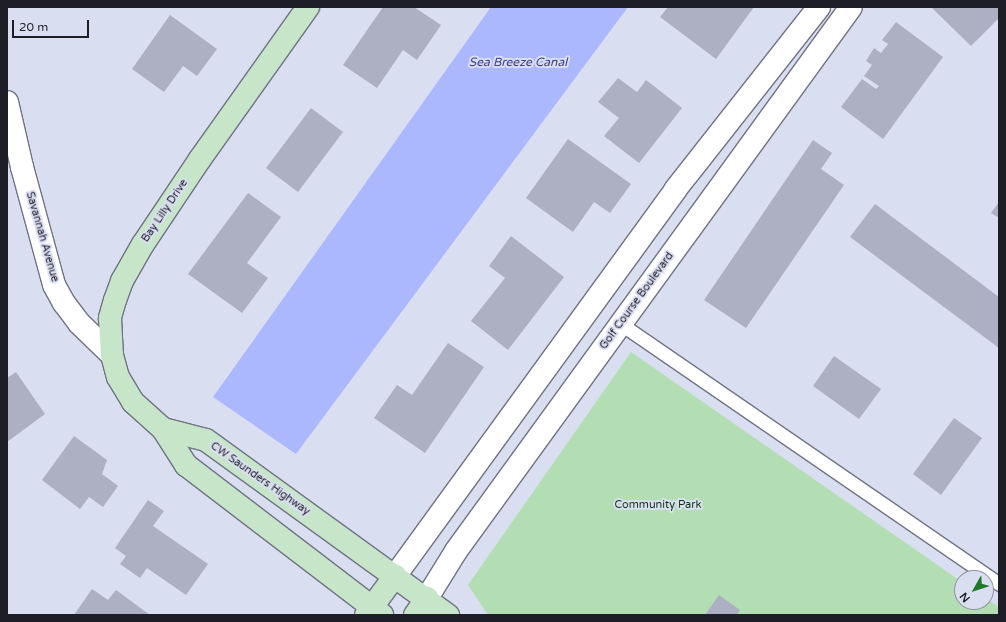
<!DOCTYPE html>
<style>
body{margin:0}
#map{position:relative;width:1006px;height:622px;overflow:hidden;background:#dadef1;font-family:"Varela Round",sans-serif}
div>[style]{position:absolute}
.green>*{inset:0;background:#b3deb3}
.water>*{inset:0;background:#acb8fe}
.building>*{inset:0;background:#acb0c2}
.roads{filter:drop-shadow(1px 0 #707384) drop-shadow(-1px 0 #707384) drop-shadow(0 1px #707384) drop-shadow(0 -1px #707384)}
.service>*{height:13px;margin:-6.5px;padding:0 6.5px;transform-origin:6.5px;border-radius:6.5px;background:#fff}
.minor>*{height:22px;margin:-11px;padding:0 11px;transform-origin:11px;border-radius:11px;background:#fff}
.secondary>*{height:22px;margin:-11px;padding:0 11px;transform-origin:11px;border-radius:11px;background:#c7e6c9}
span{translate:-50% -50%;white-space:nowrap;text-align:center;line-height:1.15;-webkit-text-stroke:4px #dadef1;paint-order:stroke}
.street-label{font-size:11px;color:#1e1f26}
.park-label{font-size:11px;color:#0d3711}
.water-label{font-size:12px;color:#3b4090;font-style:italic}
.frame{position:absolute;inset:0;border:8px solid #1e1f26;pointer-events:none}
.north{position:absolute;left:954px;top:570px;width:40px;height:40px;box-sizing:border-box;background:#dadef1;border:1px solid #8f92a0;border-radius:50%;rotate:231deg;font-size:11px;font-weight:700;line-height:16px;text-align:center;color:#1e1f26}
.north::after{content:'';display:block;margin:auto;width:14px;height:18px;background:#1c7928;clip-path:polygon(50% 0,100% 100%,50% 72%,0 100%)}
.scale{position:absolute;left:12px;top:20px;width:77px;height:18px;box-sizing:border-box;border:2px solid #1e1f26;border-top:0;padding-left:5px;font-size:12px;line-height:14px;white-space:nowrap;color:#1e1f26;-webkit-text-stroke:3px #dadef1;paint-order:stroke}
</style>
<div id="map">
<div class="green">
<div style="clip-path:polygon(631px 352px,962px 582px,962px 602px,986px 602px,986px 598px,999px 607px,999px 615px,488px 615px,468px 585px)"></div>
</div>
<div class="water">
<div style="clip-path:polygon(491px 7px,628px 7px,296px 454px,213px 397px)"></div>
</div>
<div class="building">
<div style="clip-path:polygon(383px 7px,414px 7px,441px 25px,417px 60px,403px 50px,377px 88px,343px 65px)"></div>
<div style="clip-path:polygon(668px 7px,754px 7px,716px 59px,660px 17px)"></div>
<div style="clip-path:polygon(931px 7px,999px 7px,999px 18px,971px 46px)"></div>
<div style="clip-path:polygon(170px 15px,217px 49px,197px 76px,183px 66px,164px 92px,132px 69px)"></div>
<div style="clip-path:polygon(896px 22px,943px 57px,883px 139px,841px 107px,862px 79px,876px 89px,879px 86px,864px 76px,872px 65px,866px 61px,874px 48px,881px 53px,888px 44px,882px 40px)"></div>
<div style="clip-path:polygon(618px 78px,637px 92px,646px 80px,682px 108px,639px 163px,604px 136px,619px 118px,598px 102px)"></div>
<div style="clip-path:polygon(311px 108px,343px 132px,298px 192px,266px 168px)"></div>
<div style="clip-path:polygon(568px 139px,631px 184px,610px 213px,594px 202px,573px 232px,526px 198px)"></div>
<div style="clip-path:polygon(813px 140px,832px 153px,821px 169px,844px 185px,746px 328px,704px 300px)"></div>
<div style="clip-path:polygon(248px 193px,281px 217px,247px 263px,268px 278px,242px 313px,188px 274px)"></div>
<div style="clip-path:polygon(999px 202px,999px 218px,991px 213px)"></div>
<div style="clip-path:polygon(875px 204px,999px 297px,999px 348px,850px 237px)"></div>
<div style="clip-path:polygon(511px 236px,564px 277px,508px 350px,471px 321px,505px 278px,489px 266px)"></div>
<div style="clip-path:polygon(448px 343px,484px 367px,425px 453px,374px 418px,397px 385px,412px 395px)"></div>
<div style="clip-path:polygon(834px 356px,881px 389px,859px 419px,813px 386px)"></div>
<div style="clip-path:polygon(16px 372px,45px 414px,7px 442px,7px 378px)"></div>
<div style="clip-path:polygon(954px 418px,982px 438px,941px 495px,913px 474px)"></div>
<div style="clip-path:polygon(74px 436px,107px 460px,102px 474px,118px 486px,103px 507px,89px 497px,80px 509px,42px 480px)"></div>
<div style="clip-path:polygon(148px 500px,164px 511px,153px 526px,208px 564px,186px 595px,147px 568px,140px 578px,120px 564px,126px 556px,115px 548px)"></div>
<div style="clip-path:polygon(92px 589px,108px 600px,116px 590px,150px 615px,74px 615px)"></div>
<div style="clip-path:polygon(719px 595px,740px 610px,737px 615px,705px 615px)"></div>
</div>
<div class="roads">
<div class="service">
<div style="left:621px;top:324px;width:459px;rotate:34.5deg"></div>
</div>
<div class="minor">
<div style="left:7px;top:102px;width:67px;rotate:77deg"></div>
<div style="left:22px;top:167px;width:122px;rotate:74.8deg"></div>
<div style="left:54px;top:285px;width:21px;rotate:61deg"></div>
<div style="left:64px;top:303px;width:25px;rotate:53deg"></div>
<div style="left:79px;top:323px;width:46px;rotate:44.1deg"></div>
<div style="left:395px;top:576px;width:477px;rotate:-54deg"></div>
<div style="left:675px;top:190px;width:233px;rotate:-51.8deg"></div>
<div style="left:427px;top:598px;width:55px;rotate:-58.3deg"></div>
<div style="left:456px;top:551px;width:672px;rotate:-54.02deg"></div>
</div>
<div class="secondary">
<div style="left:308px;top:7px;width:186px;rotate:125.4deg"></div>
<div style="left:200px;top:159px;width:102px;rotate:123.8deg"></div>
<div style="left:143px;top:244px;width:43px;rotate:119.6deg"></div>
<div style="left:122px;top:281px;width:20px;rotate:110deg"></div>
<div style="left:115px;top:300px;width:19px;rotate:106deg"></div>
<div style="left:110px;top:318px;width:37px;rotate:87deg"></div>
<div style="left:112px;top:355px;width:23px;rotate:75deg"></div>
<div style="left:118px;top:377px;width:29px;rotate:59deg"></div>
<div style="left:133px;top:402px;width:40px;rotate:42deg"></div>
<div style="left:163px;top:429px;width:43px;rotate:57.4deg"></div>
<div style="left:186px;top:465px;width:247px;rotate:37.4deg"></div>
<div style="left:163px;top:429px;width:44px;rotate:14.3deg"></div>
<div style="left:206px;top:440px;width:299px;rotate:35.9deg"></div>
<div style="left:366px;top:615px;width:49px;rotate:-53.4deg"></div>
<div style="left:415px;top:615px;width:21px;rotate:-55deg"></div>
</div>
</div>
<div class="street-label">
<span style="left:165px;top:211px;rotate:-56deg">Bay Lilly Drive</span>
<span style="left:42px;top:237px;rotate:74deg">Savannah Avenue</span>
<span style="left:637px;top:301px;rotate:-54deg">Golf Course Boulevard</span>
<span style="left:260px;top:479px;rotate:35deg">CW Saunders Highway</span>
</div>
<div class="park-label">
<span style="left:658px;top:505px">Community Park</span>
</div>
<div class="water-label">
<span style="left:518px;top:63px">Sea Breeze Canal</span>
</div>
<div class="frame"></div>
<div class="north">N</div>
<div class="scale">20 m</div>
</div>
